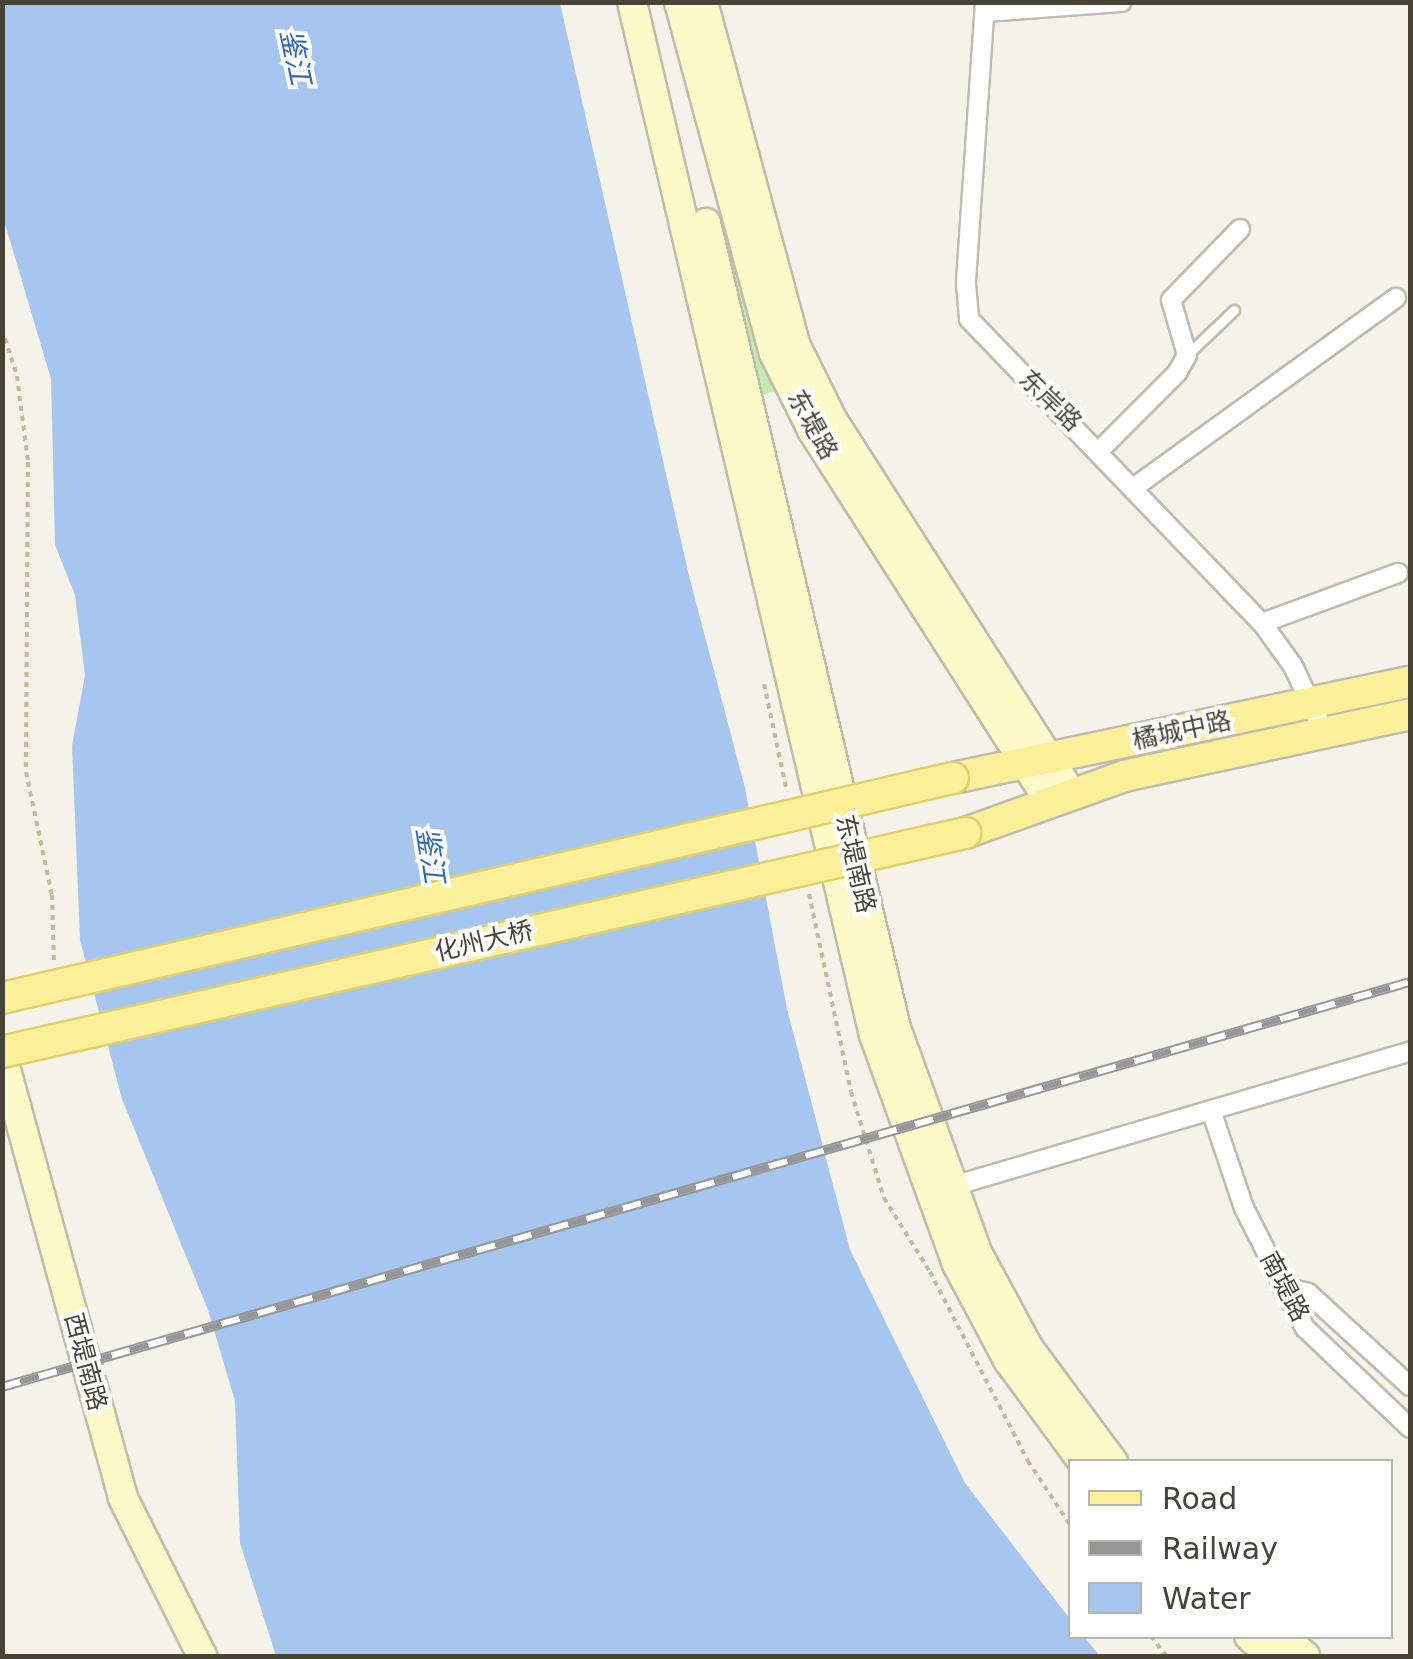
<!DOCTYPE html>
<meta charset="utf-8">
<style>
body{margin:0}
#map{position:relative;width:1413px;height:1659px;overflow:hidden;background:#f4f2e9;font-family:"DejaVu Sans","Noto Sans SC",sans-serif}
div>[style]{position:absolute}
.green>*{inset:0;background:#c7e7b3}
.water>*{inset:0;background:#a7c6ef}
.path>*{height:4px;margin-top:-2px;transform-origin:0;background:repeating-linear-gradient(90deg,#c1ba9d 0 5px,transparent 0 10px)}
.roads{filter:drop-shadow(2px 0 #bfbcab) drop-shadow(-2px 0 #bfbcab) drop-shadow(0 2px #bfbcab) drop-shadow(0 -2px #bfbcab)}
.lane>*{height:9px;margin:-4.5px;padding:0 4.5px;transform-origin:4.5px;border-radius:4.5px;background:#fff}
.street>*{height:18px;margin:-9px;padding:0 9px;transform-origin:9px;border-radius:9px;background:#fff}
.secondary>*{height:28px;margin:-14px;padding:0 14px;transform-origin:14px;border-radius:14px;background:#fdf9c9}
.primary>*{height:30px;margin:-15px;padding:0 15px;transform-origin:15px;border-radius:15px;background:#fbef9a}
.rail>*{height:10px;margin-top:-5px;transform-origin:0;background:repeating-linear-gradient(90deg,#fff 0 19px,#979797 0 38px);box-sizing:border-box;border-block:2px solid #979797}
.bridges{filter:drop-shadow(2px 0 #e1d06a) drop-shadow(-2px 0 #e1d06a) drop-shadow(0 2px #e1d06a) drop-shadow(0 -2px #e1d06a)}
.primary-bridge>*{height:30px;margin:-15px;padding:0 15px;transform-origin:15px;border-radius:15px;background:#fbef9a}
span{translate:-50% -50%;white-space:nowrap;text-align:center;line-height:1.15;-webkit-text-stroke:8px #fff;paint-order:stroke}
.street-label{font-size:25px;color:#474437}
.water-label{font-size:28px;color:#3267b1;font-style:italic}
.frame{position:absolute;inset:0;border:5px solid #474437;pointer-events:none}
.legend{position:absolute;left:1068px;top:1459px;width:325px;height:180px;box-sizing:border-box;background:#fff;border:2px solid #b5b4af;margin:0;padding:12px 18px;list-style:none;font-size:30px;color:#474437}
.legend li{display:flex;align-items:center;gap:20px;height:50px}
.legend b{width:50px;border:2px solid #b5b4af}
</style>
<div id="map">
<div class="green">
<div style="clip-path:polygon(734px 267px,781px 389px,759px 396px,729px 268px)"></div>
</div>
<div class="water">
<div style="clip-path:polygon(2px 3px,560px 3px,689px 576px,745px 788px,787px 1009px,850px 1250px,965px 1483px,1070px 1619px,1070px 1636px,1084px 1637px,1100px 1656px,276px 1656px,240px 1543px,235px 1401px,208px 1310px,122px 1099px,80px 940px,72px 746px,85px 675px,75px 595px,55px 545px,51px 379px,3px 217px)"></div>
</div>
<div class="path">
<div style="left:2px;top:329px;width:49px;rotate:72.3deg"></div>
<div style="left:17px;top:376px;width:87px;rotate:82.7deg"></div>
<div style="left:28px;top:462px;width:310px;rotate:90.4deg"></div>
<div style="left:26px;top:772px;width:126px;rotate:78.1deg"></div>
<div style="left:52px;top:895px;width:66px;rotate:88.3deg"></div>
<div style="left:764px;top:684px;width:110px;rotate:78deg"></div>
<div style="left:809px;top:894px;width:202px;rotate:78deg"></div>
<div style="left:851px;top:1092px;width:111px;rotate:72.7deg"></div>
<div style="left:884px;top:1198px;width:87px;rotate:58.1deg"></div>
<div style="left:930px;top:1272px;width:213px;rotate:62.6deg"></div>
<div style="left:1028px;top:1461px;width:77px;rotate:56.7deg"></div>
<div style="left:1151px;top:1636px;width:25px;rotate:53deg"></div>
</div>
<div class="roads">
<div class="lane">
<div style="left:1187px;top:355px;width:65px;rotate:-43.8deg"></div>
</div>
<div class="street">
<div style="left:985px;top:2px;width:283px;rotate:93.9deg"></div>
<div style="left:966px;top:284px;width:35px;rotate:85deg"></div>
<div style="left:969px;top:319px;width:422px;rotate:46.1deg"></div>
<div style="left:1262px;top:623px;width:53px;rotate:54.2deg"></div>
<div style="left:1293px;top:666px;width:73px;rotate:64.8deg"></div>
<div style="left:985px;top:12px;width:137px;rotate:-4.2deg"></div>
<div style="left:1100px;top:450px;width:109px;rotate:-45deg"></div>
<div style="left:1177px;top:373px;width:21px;rotate:-61deg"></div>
<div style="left:1187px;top:355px;width:57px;rotate:-106.2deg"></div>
<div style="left:1171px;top:300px;width:99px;rotate:-45.8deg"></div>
<div style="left:1136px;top:486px;width:321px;rotate:-35.9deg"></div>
<div style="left:1262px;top:623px;width:145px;rotate:-20.2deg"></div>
<div style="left:1211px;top:1110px;width:103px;rotate:71.4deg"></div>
<div style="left:1244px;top:1208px;width:135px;rotate:63.1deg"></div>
<div style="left:1305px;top:1328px;width:145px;rotate:43.6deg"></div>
<div style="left:946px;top:1188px;width:484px;rotate:-16.4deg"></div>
<div style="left:1283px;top:1287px;width:26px;rotate:13deg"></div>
<div style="left:1308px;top:1293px;width:138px;rotate:42.4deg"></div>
</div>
<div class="secondary">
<div style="left:632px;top:2px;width:1061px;rotate:76.82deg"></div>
<div style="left:874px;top:1035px;width:244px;rotate:70.1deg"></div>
<div style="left:957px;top:1264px;width:109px;rotate:62deg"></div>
<div style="left:1008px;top:1360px;width:127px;rotate:53.7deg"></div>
<div style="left:679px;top:2px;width:364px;rotate:74.9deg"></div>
<div style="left:774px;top:353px;width:86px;rotate:63.7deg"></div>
<div style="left:812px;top:430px;width:442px;rotate:57.4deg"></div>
<div style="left:703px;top:2px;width:354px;rotate:74.9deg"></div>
<div style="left:795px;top:344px;width:84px;rotate:63.7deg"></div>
<div style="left:832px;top:419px;width:446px;rotate:57.4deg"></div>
<div style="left:706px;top:223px;width:827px;rotate:76.72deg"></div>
<div style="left:896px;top:1028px;width:240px;rotate:70.1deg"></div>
<div style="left:978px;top:1254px;width:106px;rotate:61.7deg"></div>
<div style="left:1028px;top:1347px;width:143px;rotate:53.5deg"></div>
<div style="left:2px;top:1055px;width:459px;rotate:74.7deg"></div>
<div style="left:123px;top:1498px;width:177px;rotate:63.4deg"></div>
<div style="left:1249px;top:1636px;width:30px;rotate:42deg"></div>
<div style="left:1283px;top:1636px;width:30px;rotate:42deg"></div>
</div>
<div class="primary">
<div style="left:953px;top:778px;width:467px;rotate:-11.9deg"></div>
<div style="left:965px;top:833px;width:169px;rotate:-19.7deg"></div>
<div style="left:1124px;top:776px;width:293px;rotate:-12.2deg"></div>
</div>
</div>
<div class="rail">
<div style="left:2px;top:1387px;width:1465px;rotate:-16.05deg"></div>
</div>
<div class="bridges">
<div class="primary-bridge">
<div style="left:2px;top:998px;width:976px;rotate:-13.03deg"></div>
<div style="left:2px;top:1052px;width:988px;rotate:-12.81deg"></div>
</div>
</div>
<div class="street-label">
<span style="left:1050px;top:401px;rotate:44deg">东岸路</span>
<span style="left:812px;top:425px;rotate:61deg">东堤路</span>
<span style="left:1182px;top:731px;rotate:-12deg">橘城中路</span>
<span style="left:855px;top:864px;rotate:77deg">东堤南路</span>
<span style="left:484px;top:942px;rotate:-13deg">化州大桥</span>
<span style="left:1284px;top:1287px;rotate:62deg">南堤路</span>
<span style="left:85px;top:1362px;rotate:75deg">西堤南路</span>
</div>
<div class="water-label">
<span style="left:295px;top:57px;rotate:78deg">鉴江</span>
<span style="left:430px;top:855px;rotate:81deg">鉴江</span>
</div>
<div class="frame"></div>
<ul class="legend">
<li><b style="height:12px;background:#fbef9a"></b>Road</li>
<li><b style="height:12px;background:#979797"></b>Railway</li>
<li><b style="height:28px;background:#a7c6ef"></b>Water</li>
</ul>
</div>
